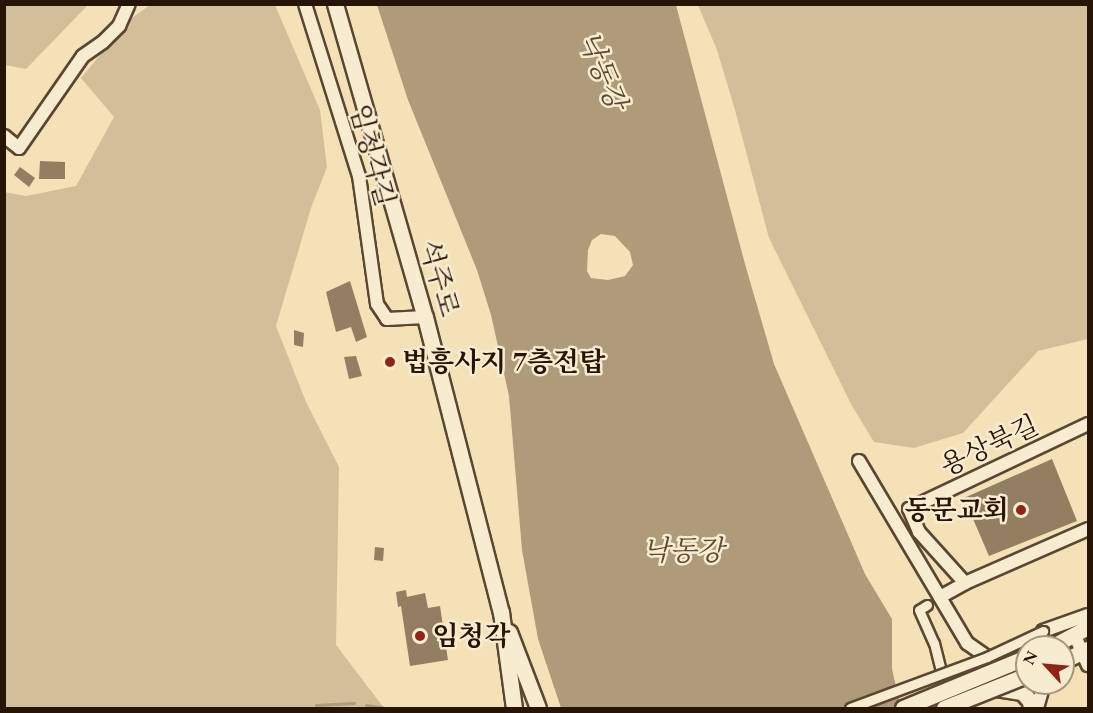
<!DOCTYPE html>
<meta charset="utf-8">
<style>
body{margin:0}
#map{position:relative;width:1093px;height:713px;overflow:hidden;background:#f5e1b7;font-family:"EB Garamond","Noto Serif KR",serif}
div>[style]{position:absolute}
.green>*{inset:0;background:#d2be99}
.water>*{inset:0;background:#af9b7a}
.stream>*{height:3px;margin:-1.5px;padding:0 1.5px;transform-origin:1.5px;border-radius:1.5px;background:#af9b7a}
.building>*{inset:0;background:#927f61}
.roads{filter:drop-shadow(2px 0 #5a4731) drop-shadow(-2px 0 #5a4731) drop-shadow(0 2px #5a4731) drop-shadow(0 -2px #5a4731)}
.pedestrian>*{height:9px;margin:-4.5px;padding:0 4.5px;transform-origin:4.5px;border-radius:4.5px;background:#f8ecd0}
.minor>*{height:12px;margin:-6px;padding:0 6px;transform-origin:6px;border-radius:6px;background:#f8ecd0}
.tertiary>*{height:15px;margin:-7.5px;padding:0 7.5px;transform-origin:7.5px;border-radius:7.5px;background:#f8ecd0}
.bridges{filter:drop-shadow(2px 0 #5a4731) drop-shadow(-2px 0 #5a4731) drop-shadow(0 2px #5a4731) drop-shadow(0 -2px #5a4731)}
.pedestrian-bridge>*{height:9px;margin:-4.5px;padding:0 4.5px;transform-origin:4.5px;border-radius:4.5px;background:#f8ecd0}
.tertiary-bridge>*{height:15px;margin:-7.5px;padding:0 7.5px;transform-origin:7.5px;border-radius:7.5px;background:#f8ecd0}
.dots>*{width:16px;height:16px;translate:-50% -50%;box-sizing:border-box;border:3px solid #f8ecd0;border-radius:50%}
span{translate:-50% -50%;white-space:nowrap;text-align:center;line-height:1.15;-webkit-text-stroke:5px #f8ecd0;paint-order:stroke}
.street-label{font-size:27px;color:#271404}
.poi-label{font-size:27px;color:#271404;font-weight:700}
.left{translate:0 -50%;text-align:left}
.right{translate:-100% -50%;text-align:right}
.water-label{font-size:28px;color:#5d4a33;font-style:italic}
.frame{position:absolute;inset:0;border:6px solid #271404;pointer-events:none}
.north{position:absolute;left:1015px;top:635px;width:60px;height:60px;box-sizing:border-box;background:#f8ecd0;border:2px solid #a4967e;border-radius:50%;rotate:296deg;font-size:16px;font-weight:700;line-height:24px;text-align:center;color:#271404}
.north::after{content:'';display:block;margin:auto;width:21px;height:27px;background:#8f2418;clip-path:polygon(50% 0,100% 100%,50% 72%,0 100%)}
</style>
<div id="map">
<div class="green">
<div style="clip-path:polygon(4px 5px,5px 4px,88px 5px,26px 69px,5px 65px)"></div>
<div style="clip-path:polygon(150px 5px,275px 5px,320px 110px,327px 167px,311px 208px,276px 326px,306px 402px,339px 467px,336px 645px,384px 708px,5px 708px,4px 192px,26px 196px,76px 186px,114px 117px,81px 78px,129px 20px)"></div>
<div style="clip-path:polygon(698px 5px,1088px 5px,1088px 339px,1038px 351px,963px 433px,914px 448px,874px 442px,852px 406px,769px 238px,735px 110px,717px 50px)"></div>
</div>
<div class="water">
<div style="clip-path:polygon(evenodd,377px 5px,676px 5px,745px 264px,774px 364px,865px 574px,892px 619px,892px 669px,901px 708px,561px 708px,538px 639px,522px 550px,509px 396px,491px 315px,477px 270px,408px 100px,377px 5px,601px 234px,615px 236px,630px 252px,633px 265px,625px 276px,608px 280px,591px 278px,587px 271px,588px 250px,592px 240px,601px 234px)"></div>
</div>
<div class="stream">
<div style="left:316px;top:705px;width:38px;rotate:-3deg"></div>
<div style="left:366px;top:705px;width:18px;rotate:9deg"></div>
<div style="left:427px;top:708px;width:17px"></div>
</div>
<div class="building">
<div style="clip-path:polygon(40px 161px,65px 162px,65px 179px,39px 179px)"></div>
<div style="clip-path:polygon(20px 167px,35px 178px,29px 187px,14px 175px)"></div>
<div style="clip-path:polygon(350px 281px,367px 337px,356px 342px,351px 327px,336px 332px,326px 292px)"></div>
<div style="clip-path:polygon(294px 330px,304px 333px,303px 347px,294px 345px)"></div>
<div style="clip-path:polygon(356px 356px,362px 376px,349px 379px,344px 357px)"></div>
<div style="clip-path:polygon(1052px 459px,1077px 521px,989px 556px,964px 498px)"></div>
<div style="clip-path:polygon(375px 547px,384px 548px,383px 561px,374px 560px)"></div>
<div style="clip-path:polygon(406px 590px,407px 597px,425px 593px,428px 608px,440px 606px,448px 660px,410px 666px,401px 606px,398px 607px,396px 592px)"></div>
</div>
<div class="roads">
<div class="pedestrian">
<div style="left:927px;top:605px;width:9px;rotate:148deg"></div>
<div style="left:919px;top:610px;width:36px;rotate:66deg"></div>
<div style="left:934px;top:643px;width:54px;rotate:76deg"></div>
</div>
<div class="minor">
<div style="left:305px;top:4px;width:180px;rotate:72.6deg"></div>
<div style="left:359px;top:176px;width:129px;rotate:82deg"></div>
<div style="left:377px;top:304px;width:18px;rotate:56deg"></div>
<div style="left:387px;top:319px;width:38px;rotate:-3deg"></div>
<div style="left:4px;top:136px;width:19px;rotate:39deg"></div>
<div style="left:19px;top:148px;width:112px;rotate:-55.2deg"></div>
<div style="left:83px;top:56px;width:24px;rotate:-35deg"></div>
<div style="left:103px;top:42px;width:23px;rotate:-45deg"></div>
<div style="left:119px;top:26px;width:24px;rotate:-66deg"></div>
<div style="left:859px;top:461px;width:212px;rotate:59.3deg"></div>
<div style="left:967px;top:643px;width:24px;rotate:35deg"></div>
<div style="left:965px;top:583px;width:69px;rotate:-132deg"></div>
<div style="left:919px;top:532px;width:25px;rotate:-113deg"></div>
<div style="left:909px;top:509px;width:198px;rotate:-25.4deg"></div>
<div style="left:940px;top:597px;width:29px;rotate:-29deg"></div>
<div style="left:965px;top:583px;width:134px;rotate:-23.7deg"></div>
<div style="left:1043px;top:631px;width:48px;rotate:-19.6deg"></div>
<div style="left:1075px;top:636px;width:32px;rotate:66deg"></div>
<div style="left:1037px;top:708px;width:26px;rotate:-74deg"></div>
</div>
<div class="tertiary">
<div style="left:335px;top:4px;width:326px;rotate:74deg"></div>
<div style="left:425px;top:317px;width:305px;rotate:75.6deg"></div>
<div style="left:501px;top:612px;width:97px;rotate:82.3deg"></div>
<div style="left:509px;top:632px;width:81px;rotate:69.1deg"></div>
<div style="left:1051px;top:647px;width:42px;rotate:-28.4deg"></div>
<div style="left:1063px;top:661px;width:28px;rotate:-26deg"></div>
<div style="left:996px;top:688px;width:26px;rotate:9deg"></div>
<div style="left:1022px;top:692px;width:12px;rotate:48deg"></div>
<div style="left:1030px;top:701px;width:7px;rotate:82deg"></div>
</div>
</div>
<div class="bridges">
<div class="pedestrian-bridge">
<div style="left:850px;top:708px;width:146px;rotate:-20.4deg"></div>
<div style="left:987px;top:657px;width:62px;rotate:-24.9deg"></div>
</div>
<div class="tertiary-bridge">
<div style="left:903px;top:708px;width:134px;rotate:-22.4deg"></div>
<div style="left:944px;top:708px;width:89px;rotate:-21.7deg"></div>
</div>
</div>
<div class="dots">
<div style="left:390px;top:362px;background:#8f2418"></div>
<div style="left:1021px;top:510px;background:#8f2418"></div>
<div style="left:420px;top:636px;background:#8f2418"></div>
</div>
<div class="street-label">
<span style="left:373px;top:155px;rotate:75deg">임청각길</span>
<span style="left:440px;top:278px;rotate:74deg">석주로</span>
<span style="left:989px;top:445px;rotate:-25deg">용상북길</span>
</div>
<div class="poi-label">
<span class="left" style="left:402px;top:362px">법흥사지 7층전탑</span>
<span class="right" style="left:1009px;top:510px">동문교회</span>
<span class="left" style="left:432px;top:636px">임청각</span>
</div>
<div class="water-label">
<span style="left:603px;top:70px;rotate:68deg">낙동강</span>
<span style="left:683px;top:550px">낙동강</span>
</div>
<div class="frame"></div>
<div class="north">N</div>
</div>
